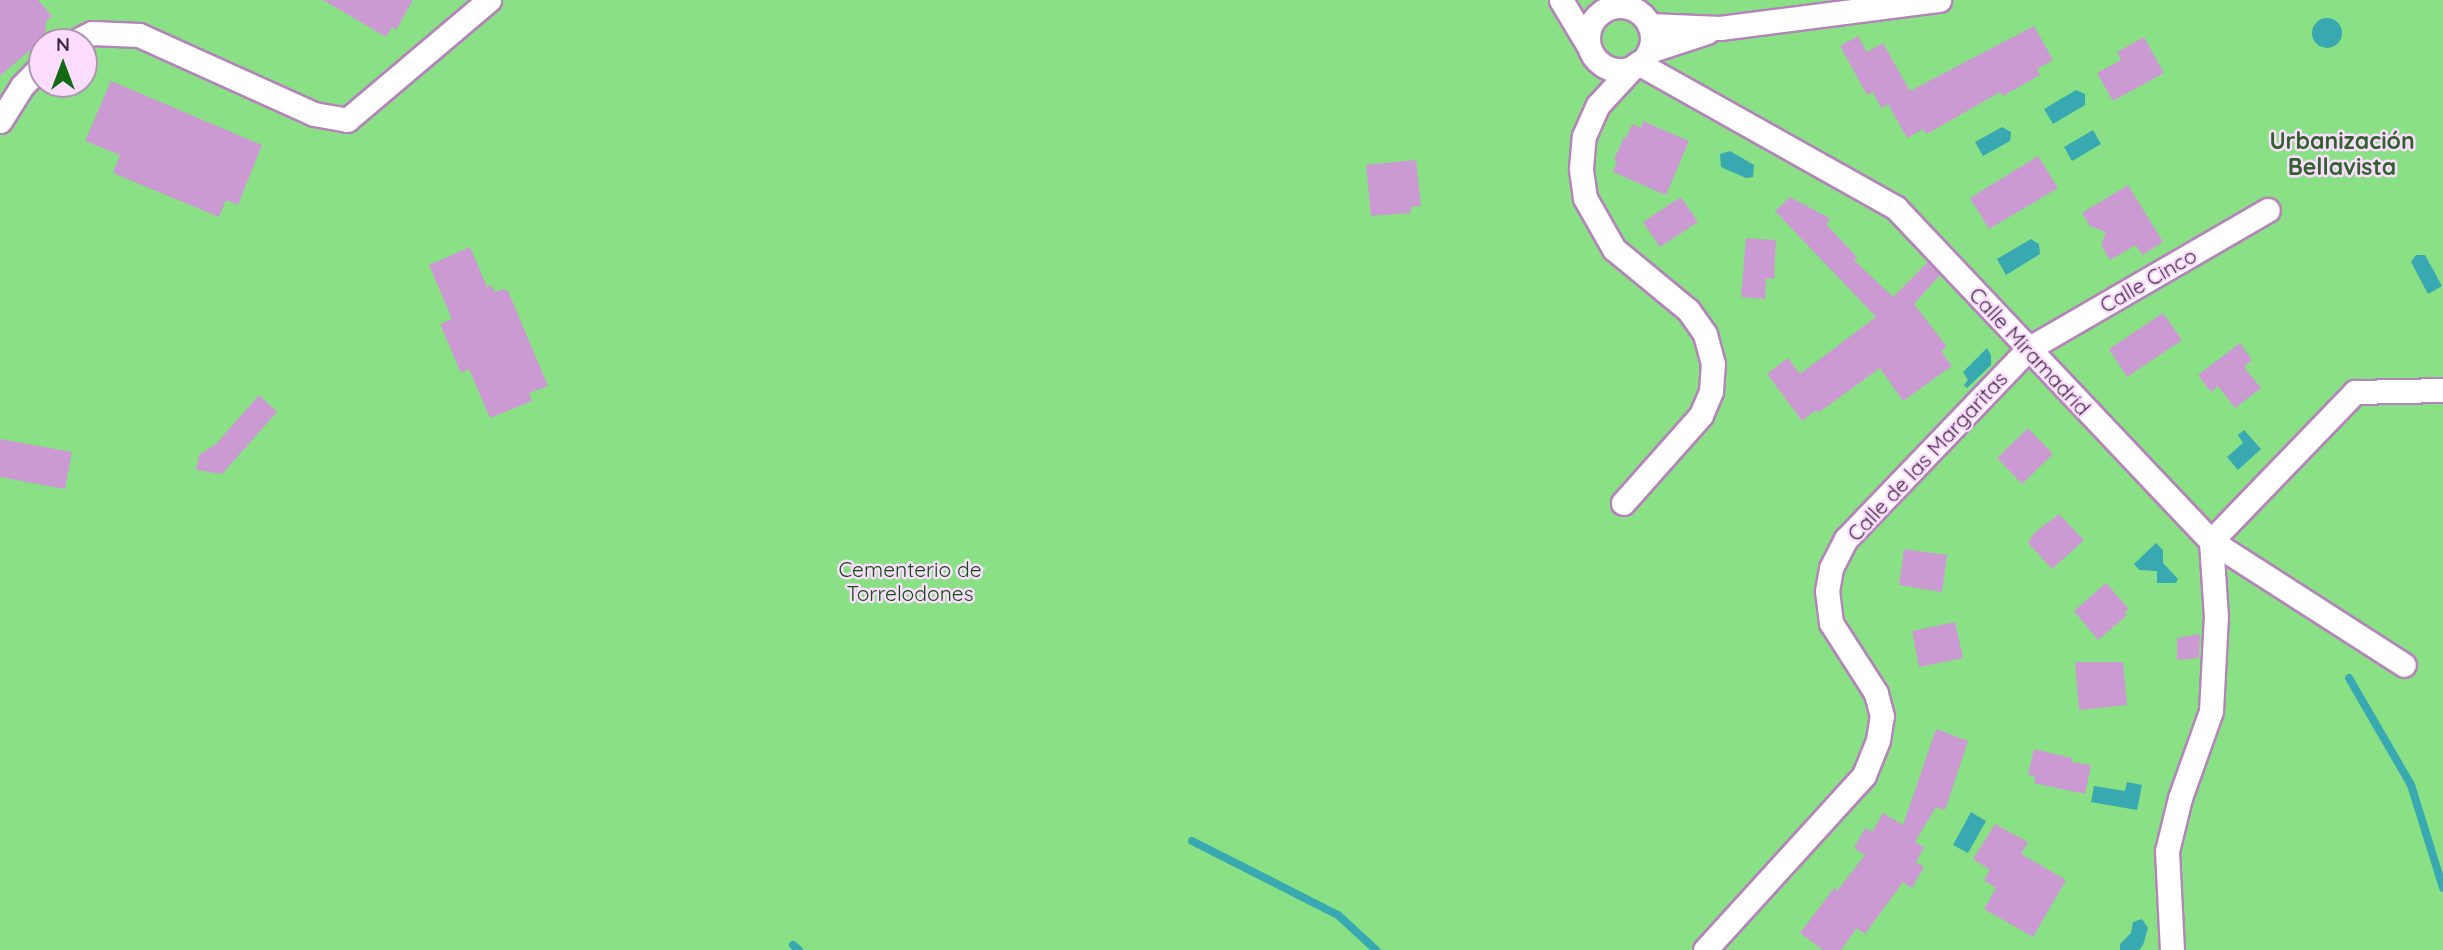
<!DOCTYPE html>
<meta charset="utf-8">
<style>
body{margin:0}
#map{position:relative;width:2443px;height:950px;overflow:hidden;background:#fcdcff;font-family:Quicksand,sans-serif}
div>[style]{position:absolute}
.green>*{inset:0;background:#8ae085}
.water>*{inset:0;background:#38a8b1}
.round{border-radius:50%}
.stream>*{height:8px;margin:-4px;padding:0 4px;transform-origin:4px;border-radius:4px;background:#38a8b1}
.building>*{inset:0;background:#cc9ad2}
.roads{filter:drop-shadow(2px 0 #b483ba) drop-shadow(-2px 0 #b483ba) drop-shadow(0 2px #b483ba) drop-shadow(0 -2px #b483ba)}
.minor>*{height:23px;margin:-11.5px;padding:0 11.5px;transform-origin:11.5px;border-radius:11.5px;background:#fff}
.minor>.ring{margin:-11.5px;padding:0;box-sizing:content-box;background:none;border:23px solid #fff;border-radius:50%}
span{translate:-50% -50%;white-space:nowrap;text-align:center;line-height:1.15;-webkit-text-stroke:5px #fcdcff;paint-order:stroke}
.street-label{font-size:21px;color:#3e2a40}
.park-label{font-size:21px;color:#0b500d}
.neighbourhood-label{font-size:23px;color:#30632e;font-weight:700}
.north{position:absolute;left:28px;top:28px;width:70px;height:70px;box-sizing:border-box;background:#fcdcff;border:2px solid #b095b3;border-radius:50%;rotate:0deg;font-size:19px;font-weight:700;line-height:28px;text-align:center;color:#3e2a40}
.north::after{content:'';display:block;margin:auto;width:24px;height:32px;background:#126b14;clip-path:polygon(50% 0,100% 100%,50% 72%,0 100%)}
</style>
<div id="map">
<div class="green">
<div style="clip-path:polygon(evenodd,0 0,2443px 0,2443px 950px,0 950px,0 0,42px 42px,84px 42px,84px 84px,42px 84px,42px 42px)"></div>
</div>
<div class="water">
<div class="round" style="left:2312px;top:18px;width:30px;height:30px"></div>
<div style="clip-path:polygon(2076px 90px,2085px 94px,2085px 105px,2053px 124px,2044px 109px)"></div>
<div style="clip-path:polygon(2002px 127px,2011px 132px,2010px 141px,1983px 156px,1975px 142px)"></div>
<div style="clip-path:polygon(2093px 130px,2101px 144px,2072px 161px,2064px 147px)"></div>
<div style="clip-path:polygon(1730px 151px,1754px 165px,1753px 177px,1746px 178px,1721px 167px,1720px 154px)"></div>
<div style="clip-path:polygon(2031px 239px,2039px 244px,2040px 254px,2006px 275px,1997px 259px)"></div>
<div style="clip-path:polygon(2416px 255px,2425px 255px,2442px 286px,2428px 294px,2411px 262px)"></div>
<div style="clip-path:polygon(1987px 348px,1991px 355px,1991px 365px,1967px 388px,1964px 385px,1968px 380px,1963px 372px)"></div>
<div style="clip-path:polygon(2244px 430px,2261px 449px,2238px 470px,2227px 457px,2243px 443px,2238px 435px)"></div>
<div style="clip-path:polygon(2156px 543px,2163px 550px,2163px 563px,2178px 579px,2176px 583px,2157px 583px,2157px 571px,2139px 570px,2134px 564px)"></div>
<div style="clip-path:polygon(2127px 782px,2142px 785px,2137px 810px,2091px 802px,2094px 786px,2125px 791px)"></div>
<div style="clip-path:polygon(1971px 812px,1986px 821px,1968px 853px,1953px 845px)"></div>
<div style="clip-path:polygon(2142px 919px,2148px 928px,2143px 945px,2139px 950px,2120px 950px,2120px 944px,2131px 933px,2133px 922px)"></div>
</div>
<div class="stream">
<div style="left:2349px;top:678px;width:124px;rotate:59.9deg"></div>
<div style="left:2411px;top:785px;width:108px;rotate:72.7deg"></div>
<div style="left:1192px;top:841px;width:164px;rotate:26.9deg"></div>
<div style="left:1338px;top:915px;width:52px;rotate:42.6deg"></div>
<div style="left:793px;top:945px;width:8px;rotate:40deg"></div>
</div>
<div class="building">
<div style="clip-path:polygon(0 0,38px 0,52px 16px,46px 22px,45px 37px,0 76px)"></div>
<div style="clip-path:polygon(323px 0,413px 0,396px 30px,392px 27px,386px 37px)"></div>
<div style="clip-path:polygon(2034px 26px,2053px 60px,2037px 69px,2040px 75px,2003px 96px,2000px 92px,1927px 134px,1923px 129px,1907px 138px,1888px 104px,1881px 108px,1873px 92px,1867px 95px,1840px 46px,1858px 36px,1867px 52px,1883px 43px,1910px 91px)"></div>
<div style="clip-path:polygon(2144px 37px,2164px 73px,2113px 101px,2097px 73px,2121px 60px,2117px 52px)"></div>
<div style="clip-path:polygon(111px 81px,262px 145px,238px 205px,226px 200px,219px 217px,113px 173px,120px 155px,85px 141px)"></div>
<div style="clip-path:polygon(1643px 121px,1689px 141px,1666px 195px,1613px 172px,1617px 161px,1614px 160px,1624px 137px,1626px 138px,1632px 124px,1641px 128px)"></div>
<div style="clip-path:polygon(2038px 156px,2058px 188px,1989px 229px,1970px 198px)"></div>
<div style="clip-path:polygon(1416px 160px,1421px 206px,1411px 207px,1411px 213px,1371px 216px,1366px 165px)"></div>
<div style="clip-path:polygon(2128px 185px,2163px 242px,2142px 255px,2136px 245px,2110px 260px,2101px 245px,2106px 232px,2090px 226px,2082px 213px)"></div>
<div style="clip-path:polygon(1681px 197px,1698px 222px,1660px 247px,1643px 222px)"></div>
<div style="clip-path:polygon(1790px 197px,1831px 219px,1826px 224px,1857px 257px,1854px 260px,1893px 297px,1928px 262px,1940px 275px,1914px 304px,1947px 347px,1941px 351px,1952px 366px,1903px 401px,1880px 368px,1818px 413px,1816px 410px,1802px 421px,1767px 374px,1788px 358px,1800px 374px,1876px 317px,1775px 211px)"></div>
<div style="clip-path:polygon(1746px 238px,1776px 240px,1774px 279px,1766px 278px,1765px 299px,1741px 297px)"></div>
<div style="clip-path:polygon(470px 247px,487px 287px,491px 285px,495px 292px,503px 289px,508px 291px,548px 386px,529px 393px,532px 401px,490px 418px,469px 369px,461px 373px,440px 324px,452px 319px,429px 265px)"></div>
<div style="clip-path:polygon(2163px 313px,2182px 340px,2127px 377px,2109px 349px)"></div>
<div style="clip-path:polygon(2240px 343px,2252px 360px,2244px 367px,2261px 388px,2235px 408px,2218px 386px,2211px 392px,2198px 375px)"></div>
<div style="clip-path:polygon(259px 395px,277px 412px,222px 474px,196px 470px,199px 455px,216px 444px)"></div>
<div style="clip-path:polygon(2028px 428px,2053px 454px,2022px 484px,1997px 458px)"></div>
<div style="clip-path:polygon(0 439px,72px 452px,65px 489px,0 477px)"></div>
<div style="clip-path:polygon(2059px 514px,2084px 540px,2052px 569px,2028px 543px,2034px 533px)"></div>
<div style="clip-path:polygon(1904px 549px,1947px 555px,1942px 592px,1899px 585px)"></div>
<div style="clip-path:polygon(2106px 583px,2129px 609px,2125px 612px,2127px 615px,2098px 640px,2074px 611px)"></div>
<div style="clip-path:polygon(1955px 622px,1963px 658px,1919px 667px,1912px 631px)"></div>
<div style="clip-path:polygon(2200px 634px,2199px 658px,2177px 660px,2177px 638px)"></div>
<div style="clip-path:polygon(2075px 662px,2123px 662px,2127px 705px,2079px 710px)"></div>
<div style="clip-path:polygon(1936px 729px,1968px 741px,1945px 810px,1936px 807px,1915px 842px,1924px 847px,1916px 862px,1924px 867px,1912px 888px,1903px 882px,1865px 934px,1857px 928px,1841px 950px,1823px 950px,1800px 933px,1834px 888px,1837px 891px,1865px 855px,1854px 848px,1865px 828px,1872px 832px,1883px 813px,1903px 825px)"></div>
<div style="clip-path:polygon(2034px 749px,2072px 758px,2072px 762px,2091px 765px,2085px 794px,2034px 783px,2035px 776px,2028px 775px)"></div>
<div style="clip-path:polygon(1995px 824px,2028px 842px,2021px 854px,2066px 880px,2033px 937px,1984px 909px,1996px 888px,1984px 880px,1990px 870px,1973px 859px)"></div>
</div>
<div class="roads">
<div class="minor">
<div style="left:1561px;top:0;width:52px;rotate:59deg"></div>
<div class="ring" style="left:1588px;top:6px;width:41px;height:41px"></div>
<div style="left:1649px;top:25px;width:71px;rotate:2.4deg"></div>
<div style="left:1720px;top:28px;width:221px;rotate:-7.3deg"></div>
<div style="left:74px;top:42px;width:20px;rotate:-27deg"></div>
<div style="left:92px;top:33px;width:47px;rotate:2.4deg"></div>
<div style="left:139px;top:35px;width:192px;rotate:24.3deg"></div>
<div style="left:314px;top:114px;width:34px;rotate:10deg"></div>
<div style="left:347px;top:120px;width:186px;rotate:-40.2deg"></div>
<div style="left:1649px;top:51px;width:61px;rotate:-18.1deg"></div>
<div style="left:1638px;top:63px;width:296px;rotate:29.3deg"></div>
<div style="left:1896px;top:208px;width:458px;rotate:46.6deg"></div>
<div style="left:2211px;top:541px;width:229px;rotate:32.7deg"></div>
<div style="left:0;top:121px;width:41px;rotate:-57.8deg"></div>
<div style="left:22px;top:86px;width:29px;rotate:-46deg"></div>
<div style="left:1623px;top:503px;width:118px;rotate:-48.4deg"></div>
<div style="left:1701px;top:415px;width:26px;rotate:-67deg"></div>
<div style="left:1711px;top:391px;width:27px;rotate:-86deg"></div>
<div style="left:1713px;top:364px;width:31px;rotate:-105deg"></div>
<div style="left:1705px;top:334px;width:29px;rotate:-125deg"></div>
<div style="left:1688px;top:310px;width:96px;rotate:-140.5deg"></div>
<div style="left:1614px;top:249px;width:59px;rotate:-119.6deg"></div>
<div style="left:1585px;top:198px;width:30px;rotate:-98deg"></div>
<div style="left:1581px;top:168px;width:32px;rotate:-85deg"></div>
<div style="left:1584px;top:136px;width:34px;rotate:-66deg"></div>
<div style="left:1598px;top:105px;width:53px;rotate:-47.3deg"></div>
<div style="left:1705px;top:950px;width:236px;rotate:-47.7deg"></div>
<div style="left:1864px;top:775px;width:38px;rotate:-68deg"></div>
<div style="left:1878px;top:740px;width:24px;rotate:-81deg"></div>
<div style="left:1882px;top:716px;width:24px;rotate:-105deg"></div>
<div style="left:1876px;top:693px;width:83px;rotate:-122.7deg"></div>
<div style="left:1831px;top:623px;width:32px;rotate:-97deg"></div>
<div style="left:1827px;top:591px;width:23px;rotate:-80deg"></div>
<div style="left:1831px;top:568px;width:33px;rotate:-63deg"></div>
<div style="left:1846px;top:539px;width:263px;rotate:-46.2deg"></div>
<div style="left:2028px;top:349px;width:277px;rotate:-30.1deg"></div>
<div style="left:2172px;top:950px;width:99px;rotate:-92.9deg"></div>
<div style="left:2167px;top:851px;width:55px;rotate:-76.2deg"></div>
<div style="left:2180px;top:798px;width:92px;rotate:-70.4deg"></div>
<div style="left:2211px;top:711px;width:94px;rotate:-87deg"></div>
<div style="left:2216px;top:617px;width:76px;rotate:-93.8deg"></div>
<div style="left:2211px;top:541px;width:207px;rotate:-46deg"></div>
<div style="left:2355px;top:392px;width:88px;rotate:-1.3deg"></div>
</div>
</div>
<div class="street-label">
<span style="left:2148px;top:280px;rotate:-30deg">Calle Cinco</span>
<span style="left:2030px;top:351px;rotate:47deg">Calle Miramadrid</span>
<span style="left:1927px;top:456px;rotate:-47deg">Calle de las Margaritas</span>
</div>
<div class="park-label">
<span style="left:910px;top:581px">Cementerio de<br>Torrelodones</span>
</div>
<div class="neighbourhood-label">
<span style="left:2342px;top:154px">Urbanización<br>Bellavista</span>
</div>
<div class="north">N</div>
</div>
